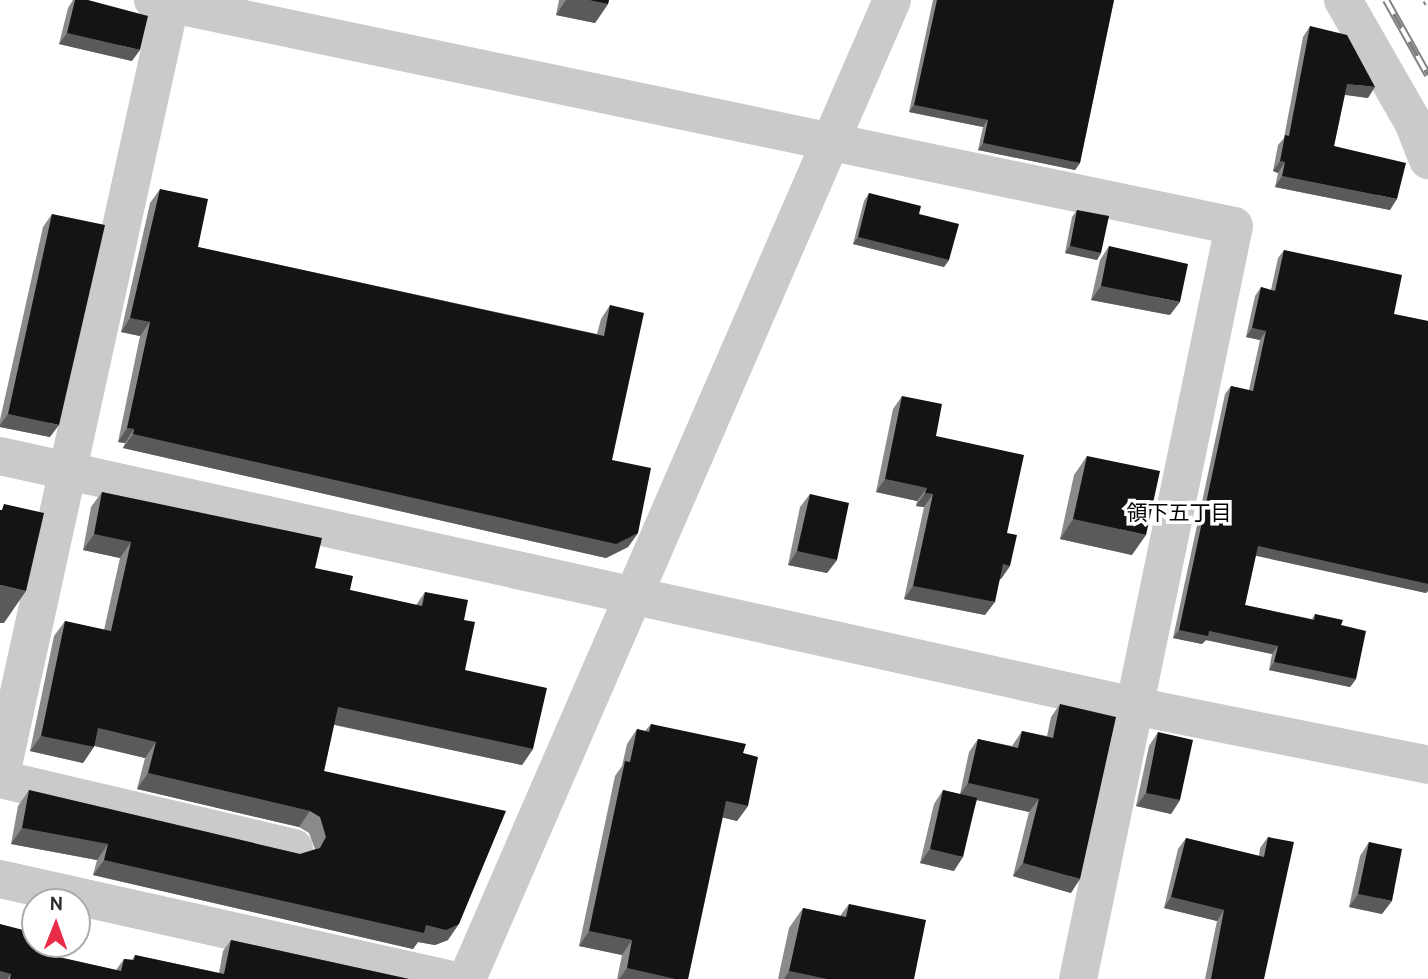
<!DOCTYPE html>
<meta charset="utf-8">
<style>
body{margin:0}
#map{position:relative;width:1428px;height:979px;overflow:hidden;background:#fff;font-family:Cabin,"Noto Sans JP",sans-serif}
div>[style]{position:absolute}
.minor>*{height:38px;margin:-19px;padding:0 19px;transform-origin:19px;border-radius:19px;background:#cacaca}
.tertiary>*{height:38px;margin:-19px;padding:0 19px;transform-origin:19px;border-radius:19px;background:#cacaca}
.rail>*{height:8px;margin-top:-4px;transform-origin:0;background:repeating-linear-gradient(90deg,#fff 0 16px,#828282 0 32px);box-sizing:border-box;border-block:2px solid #828282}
.wall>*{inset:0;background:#8a8a8a}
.shaded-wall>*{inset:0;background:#5a5a5a}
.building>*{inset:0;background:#141414}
span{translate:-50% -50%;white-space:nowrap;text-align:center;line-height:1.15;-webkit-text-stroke:7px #fff;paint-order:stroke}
.neighbourhood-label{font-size:21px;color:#000}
.north{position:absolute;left:21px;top:888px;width:70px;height:70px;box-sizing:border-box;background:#fff;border:2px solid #ababab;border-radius:50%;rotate:1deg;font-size:19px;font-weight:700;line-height:28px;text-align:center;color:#2d2d2d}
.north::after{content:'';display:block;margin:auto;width:24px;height:32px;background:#e82b46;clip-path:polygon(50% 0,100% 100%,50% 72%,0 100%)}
</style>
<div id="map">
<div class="minor">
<div style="left:153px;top:0;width:1104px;rotate:11.81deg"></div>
<div style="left:1234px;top:226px;width:769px;rotate:101.7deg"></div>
<div style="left:1343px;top:0;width:141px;rotate:60.2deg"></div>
<div style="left:1413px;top:122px;width:41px;rotate:68.5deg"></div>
<div style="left:0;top:456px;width:1161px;rotate:12.43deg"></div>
<div style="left:1134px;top:706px;width:300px;rotate:11.3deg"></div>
<div style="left:0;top:779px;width:798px;rotate:-77.62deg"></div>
<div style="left:0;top:779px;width:302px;rotate:13.2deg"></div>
<div style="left:0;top:879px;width:460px;rotate:12.6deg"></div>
</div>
<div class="tertiary">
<div style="left:467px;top:979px;width:1067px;rotate:-66.53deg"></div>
</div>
<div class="rail">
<div style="left:1386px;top:0;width:86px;rotate:60.8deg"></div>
<div style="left:1426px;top:0;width:4px;rotate:56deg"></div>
</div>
<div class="wall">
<div style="clip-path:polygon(73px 0,88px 0,132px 61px,59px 44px,68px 8px)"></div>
<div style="clip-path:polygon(559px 0,609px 0,608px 4px,595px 23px,556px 15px)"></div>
<div style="clip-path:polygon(933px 0,1114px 0,1080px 163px,1075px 170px,978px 150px,983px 127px,909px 112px)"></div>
<div style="clip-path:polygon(1310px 26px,1368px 98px,1345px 95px,1334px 146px,1390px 210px,1275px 187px,1278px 173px,1273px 171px,1278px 145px,1284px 138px,1303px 37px)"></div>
<div style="clip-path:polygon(160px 189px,198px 247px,597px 334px,601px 319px,610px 305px,612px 460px,638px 533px,628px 547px,606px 558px,123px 448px,125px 443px,118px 442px,140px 336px,121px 332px,150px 203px)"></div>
<div style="clip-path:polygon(869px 193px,919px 214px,949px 260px,944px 267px,853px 244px,864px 201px)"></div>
<div style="clip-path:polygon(1077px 210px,1101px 253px,1097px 260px,1065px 253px,1072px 217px)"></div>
<div style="clip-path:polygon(52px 214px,50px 437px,0 427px,0 420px,43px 227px)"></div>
<div style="clip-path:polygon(1109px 246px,1170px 315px,1091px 300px,1100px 260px)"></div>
<div style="clip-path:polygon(1284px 250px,1394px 314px,1428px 321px,1428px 591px,1426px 593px,1256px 555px,1245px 605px,1312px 619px,1315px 614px,1341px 625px,1356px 679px,1350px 687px,1269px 670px,1272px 654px,1206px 640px,1202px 644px,1173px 638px,1225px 394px,1231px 386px,1249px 390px,1260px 340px,1246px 337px,1255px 296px,1261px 287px,1271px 290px,1278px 258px)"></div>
<div style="clip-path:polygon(902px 396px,936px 436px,1007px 533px,1010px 566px,1001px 579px,1000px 579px,985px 615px,904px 599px,924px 507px,916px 506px,917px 501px,876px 492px,893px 409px)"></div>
<div style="clip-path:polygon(1087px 456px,1132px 555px,1060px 539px,1074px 475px)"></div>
<div style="clip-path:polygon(102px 492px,315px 568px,350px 590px,416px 605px,425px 592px,464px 620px,465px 670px,533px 749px,522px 765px,334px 725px,324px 771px,448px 940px,435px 945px,418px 942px,413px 949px,93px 875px,97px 860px,11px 844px,18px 806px,29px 790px,300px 854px,315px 849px,309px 833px,299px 827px,137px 789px,145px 758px,94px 746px,83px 763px,30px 751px,54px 636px,65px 621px,104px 630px,120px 558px,83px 550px,91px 507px)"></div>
<div style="clip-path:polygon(810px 494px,837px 560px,827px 573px,788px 565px,800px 507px)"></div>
<div style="clip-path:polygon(1060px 704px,1071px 893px,1013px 876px,1029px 812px,977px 800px,954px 871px,920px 863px,934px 804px,943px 790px,960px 794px,969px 752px,978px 739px,1012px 746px,1022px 731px,1047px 736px,1051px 717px)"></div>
<div style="clip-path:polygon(651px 724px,743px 753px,748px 806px,737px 821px,723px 817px,688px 979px,617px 979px,622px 955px,579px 946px,615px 776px,622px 766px,627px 744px,637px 729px,645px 731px)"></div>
<div style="clip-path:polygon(1158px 732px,1180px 800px,1171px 814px,1136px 806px,1149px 746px)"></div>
<div style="clip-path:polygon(1268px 837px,1264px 979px,1205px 979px,1217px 921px,1164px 908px,1178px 849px,1186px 838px,1259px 856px,1260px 848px)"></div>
<div style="clip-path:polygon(1369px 842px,1382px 914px,1349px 907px,1360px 856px)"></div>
<div style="clip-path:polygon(849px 904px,914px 979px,778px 979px,789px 928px,803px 908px,840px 916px)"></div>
<div style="clip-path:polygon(0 924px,54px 956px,116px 970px,124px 959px,132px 960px,135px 955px,219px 973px,223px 951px,231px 940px,409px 979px,0 979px)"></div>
</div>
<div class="shaded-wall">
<div style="clip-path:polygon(566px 0,589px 0,608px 4px,595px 23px,556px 15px)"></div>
<div style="clip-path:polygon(67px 33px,140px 50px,132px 61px,59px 44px)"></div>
<div style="clip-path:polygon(1347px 84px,1375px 87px,1368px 98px,1340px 94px)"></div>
<div style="clip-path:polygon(914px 105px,988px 120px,983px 127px,909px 112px)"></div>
<div style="clip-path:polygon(983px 143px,1080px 163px,1075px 170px,978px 150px)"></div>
<div style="clip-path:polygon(1280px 161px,1285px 162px,1278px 173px,1273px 171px)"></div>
<div style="clip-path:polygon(1282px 176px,1397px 199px,1390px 210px,1275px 187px)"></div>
<div style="clip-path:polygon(858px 237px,949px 260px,944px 267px,853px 244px)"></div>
<div style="clip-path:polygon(1070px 246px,1101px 253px,1097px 260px,1065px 253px)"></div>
<div style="clip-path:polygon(1101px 286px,1180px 302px,1170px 315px,1091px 300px)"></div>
<div style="clip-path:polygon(130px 318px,150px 322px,140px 336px,121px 332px)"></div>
<div style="clip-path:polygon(1252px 328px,1266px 331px,1260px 340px,1246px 337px)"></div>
<div style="clip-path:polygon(8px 414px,59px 425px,50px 437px,0 427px,0 425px)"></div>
<div style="clip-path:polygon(127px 428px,134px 429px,125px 443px,118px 442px)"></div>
<div style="clip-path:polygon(133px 434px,638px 533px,628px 547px,606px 558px,123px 448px)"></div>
<div style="clip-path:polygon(885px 479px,927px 488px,917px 501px,876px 492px)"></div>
<div style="clip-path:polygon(925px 493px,933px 494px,924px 507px,916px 506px)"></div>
<div style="clip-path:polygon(1073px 519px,1146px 535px,1132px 555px,1060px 539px)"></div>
<div style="clip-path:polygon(94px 534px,131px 542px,120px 558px,83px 550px)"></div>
<div style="clip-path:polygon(1258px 546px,1428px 584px,1428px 591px,1426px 593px,1252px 555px)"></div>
<div style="clip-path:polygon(797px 551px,837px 560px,827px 573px,788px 565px)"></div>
<div style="clip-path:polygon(1003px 564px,1010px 566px,1001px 579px,994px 577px)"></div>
<div style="clip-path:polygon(0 585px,26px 591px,4px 623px,0 623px)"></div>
<div style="clip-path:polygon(913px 586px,995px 602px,985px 615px,904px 599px)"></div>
<div style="clip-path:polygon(1179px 630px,1209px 631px,1278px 646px,1272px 654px,1206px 640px,1202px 644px,1173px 638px)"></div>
<div style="clip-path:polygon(1274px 662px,1356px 679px,1350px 687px,1269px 670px)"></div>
<div style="clip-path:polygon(338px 707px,533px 749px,522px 765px,327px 723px)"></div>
<div style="clip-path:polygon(98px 728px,156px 742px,145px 758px,87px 744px)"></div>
<div style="clip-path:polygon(41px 736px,94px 747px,83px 763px,30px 751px)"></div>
<div style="clip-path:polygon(148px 773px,310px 811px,299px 827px,137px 789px)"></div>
<div style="clip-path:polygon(968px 783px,1039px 799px,1029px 812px,959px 796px)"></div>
<div style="clip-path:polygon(1146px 793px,1180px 800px,1171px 814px,1136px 806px)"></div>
<div style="clip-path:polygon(726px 801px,748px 806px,737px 821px,716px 816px)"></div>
<div style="clip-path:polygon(22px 828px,108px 844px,97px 860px,11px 844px)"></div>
<div style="clip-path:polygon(930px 849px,963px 857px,954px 871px,920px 863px)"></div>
<div style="clip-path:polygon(104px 860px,426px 925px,459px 924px,448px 940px,435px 945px,418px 942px,413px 949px,93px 875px)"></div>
<div style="clip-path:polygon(1023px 863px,1080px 879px,1071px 893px,1013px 876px)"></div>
<div style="clip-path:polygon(1358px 894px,1392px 901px,1382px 914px,1349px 907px)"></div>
<div style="clip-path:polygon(1171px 897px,1224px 910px,1217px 921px,1164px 908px)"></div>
<div style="clip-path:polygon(589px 931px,632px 940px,622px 955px,579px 946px)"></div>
<div style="clip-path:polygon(627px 968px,675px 979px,619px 979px)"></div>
<div style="clip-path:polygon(0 971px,11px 974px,7px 979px,0 979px)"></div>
<div style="clip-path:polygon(789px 971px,827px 979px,784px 979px)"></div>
</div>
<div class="building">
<div style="clip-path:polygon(75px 0,88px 0,148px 16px,140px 50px,67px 33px)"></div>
<div style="clip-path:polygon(589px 0,609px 0,608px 4px)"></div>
<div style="clip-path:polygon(937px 0,1114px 0,1080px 163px,983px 143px,988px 120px,914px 105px)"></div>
<div style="clip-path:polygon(1310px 26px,1347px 35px,1375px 87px,1347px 84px,1334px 146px,1406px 163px,1397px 199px,1282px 176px,1285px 162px,1280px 161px,1285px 135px,1289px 136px)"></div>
<div style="clip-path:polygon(160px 189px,208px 199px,198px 247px,604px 336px,610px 305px,644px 313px,612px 460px,651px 468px,638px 533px,616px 544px,133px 434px,134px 429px,127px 428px,150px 322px,130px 318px)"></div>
<div style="clip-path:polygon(869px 193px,921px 206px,919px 214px,959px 224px,949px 260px,858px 237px)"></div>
<div style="clip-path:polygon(1077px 210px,1109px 216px,1101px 253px,1070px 246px)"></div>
<div style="clip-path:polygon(52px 214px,105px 225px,59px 425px,8px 414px)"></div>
<div style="clip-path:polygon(1109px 246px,1188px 264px,1180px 302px,1101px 286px)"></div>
<div style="clip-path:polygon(1284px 250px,1402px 275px,1394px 314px,1428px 321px,1428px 584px,1258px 546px,1245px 605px,1314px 620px,1315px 614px,1343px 620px,1341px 625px,1366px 631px,1356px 679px,1274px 662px,1278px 646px,1209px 631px,1208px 636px,1179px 630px,1231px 386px,1253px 391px,1266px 331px,1252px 328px,1261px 287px,1275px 291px)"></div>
<div style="clip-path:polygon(902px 396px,942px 404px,936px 436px,1024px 455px,1007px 533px,1017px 535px,1010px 566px,1003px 564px,995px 602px,913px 586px,933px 494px,925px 493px,927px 488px,885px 479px)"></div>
<div style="clip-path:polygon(1087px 456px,1160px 471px,1146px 535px,1073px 519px)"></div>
<div style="clip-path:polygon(102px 492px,322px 538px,315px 568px,353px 576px,350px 590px,422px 606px,425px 592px,468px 600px,464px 620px,475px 622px,465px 670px,547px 688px,533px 749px,338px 707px,324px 771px,506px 811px,459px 924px,446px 930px,426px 925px,424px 933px,104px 860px,108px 844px,22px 828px,29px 790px,300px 854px,320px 848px,326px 837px,320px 817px,310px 811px,148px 773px,156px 742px,98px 728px,94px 747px,41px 736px,65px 621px,111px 631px,131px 542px,94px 534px)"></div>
<div style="clip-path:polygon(810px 494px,849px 503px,837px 560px,797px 551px)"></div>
<div style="clip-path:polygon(4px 504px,44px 513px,26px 591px,0 585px,0 510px,2px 510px)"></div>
<div style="clip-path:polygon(1060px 704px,1116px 717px,1080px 879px,1023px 863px,1039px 799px,968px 783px,978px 739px,1018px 748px,1022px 731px,1053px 738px)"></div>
<div style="clip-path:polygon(651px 724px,746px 744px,743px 753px,758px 757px,748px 806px,726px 801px,688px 979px,675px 979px,627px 968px,632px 940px,589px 931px,625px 761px,630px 762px,637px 729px,649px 732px)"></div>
<div style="clip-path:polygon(1158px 732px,1193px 740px,1180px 800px,1146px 793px)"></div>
<div style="clip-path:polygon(943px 790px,977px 798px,963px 857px,930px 849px)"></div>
<div style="clip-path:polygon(1268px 837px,1294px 842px,1264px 979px,1211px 979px,1224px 910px,1171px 897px,1186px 838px,1264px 857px)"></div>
<div style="clip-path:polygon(1369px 842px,1402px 849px,1392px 901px,1358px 894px)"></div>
<div style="clip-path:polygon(849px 904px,926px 920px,914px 979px,827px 979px,789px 971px,803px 908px,846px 917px)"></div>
<div style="clip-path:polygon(0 924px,35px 933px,35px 944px,57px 944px,54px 956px,121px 971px,124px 959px,134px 960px,135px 955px,224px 974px,231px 940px,409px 979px,10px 979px,11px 974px,0 971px)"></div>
</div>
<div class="neighbourhood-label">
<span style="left:1179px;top:513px">領下五丁目</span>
</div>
<div class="north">N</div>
</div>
